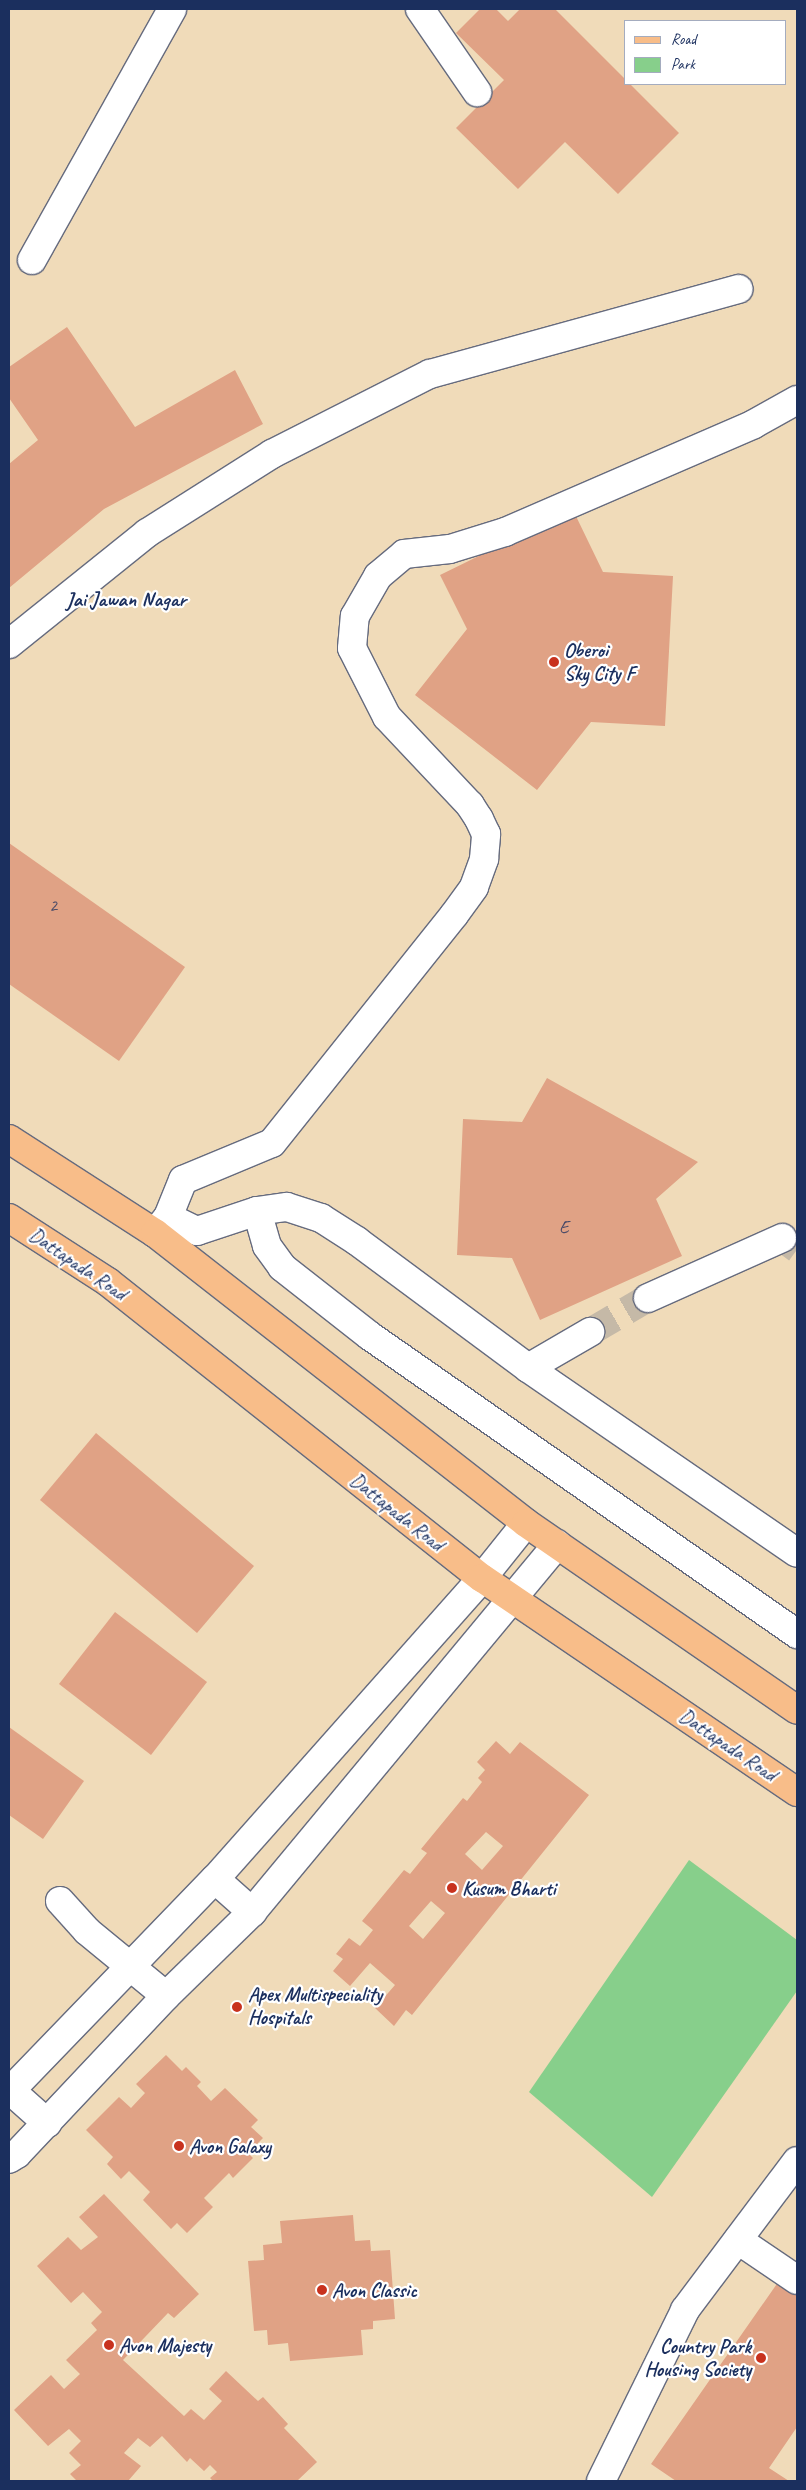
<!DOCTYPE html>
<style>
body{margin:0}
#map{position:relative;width:806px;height:2490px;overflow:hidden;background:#f0dbb9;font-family:Caveat,sans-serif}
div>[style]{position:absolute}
.green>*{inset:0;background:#87cf8b}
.building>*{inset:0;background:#e0a285}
.minor-tunnel>*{height:28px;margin-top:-14px;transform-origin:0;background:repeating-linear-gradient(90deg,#c5b9a7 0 28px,transparent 0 42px)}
.roads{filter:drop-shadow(1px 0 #666b7e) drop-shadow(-1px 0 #666b7e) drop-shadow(0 1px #666b7e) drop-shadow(0 -1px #666b7e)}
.minor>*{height:28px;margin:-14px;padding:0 14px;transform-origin:14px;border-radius:14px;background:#fff}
.major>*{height:28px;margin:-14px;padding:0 14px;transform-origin:14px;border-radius:14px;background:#f8bd89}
.dots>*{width:14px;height:14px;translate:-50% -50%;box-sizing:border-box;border:2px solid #fff;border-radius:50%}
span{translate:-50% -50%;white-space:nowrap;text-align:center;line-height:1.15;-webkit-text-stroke:4.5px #fff;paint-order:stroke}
.number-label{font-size:18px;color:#4c4c68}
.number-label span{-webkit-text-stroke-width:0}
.poi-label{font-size:20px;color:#1b2f5e;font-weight:700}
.left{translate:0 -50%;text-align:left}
.right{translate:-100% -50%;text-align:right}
.street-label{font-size:20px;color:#1b2f5e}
.neighbourhood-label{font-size:21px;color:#1b2f5e;font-weight:700}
.frame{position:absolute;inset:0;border:10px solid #1b2f5e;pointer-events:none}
.legend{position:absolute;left:624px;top:20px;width:162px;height:65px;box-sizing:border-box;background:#fff;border:1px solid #a4acbf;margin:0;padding:6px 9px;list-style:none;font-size:15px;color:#1b2f5e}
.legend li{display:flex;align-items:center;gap:10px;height:25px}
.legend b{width:25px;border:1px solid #a4acbf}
</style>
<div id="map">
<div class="green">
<div style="clip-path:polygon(689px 1860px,797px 1940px,797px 1991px,652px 2197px,529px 2092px)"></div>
</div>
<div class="building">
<div style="clip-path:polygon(480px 9px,496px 9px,508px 21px,520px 9px,555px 9px,625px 79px,625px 84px,630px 84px,679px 133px,618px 194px,565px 142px,518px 189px,456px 128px,504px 80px,456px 33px)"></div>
<div style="clip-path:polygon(67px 327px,135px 427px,235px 370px,263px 424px,104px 509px,9px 588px,9px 464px,38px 440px,9px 398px,9px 367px)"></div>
<div style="clip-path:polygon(573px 510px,603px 572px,673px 576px,665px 726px,591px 722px,537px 790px,415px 695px,467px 629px,440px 575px)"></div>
<div style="clip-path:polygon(9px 843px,185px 967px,119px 1061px,9px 984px)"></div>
<div style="clip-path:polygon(547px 1078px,698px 1162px,656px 1199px,682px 1256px,540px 1320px,512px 1258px,457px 1255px,463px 1119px,522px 1122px)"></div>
<div style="clip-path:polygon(96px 1433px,254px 1566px,197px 1633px,40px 1500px)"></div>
<div style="clip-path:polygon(115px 1612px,207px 1682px,151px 1755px,59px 1684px)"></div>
<div style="clip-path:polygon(9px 1727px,84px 1781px,43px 1839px,9px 1815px)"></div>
<div style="clip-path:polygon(evenodd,496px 1741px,510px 1754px,520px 1742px,589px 1795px,412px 2015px,406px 2010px,394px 2026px,375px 2008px,395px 1985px,370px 1963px,350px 1986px,333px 1971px,343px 1959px,336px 1954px,349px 1938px,360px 1946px,373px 1930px,362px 1921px,404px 1870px,410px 1874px,427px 1853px,421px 1849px,463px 1798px,467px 1801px,482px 1782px,478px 1778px,485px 1770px,477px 1762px,496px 1741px,486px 1832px,503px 1846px,482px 1870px,465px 1854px,486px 1832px,496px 1741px,431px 1901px,445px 1913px,423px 1939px,409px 1926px,431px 1901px)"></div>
<div style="clip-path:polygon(166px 2055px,182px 2071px,186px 2067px,201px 2082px,197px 2086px,211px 2101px,225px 2088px,258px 2120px,251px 2127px,263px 2138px,248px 2153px,253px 2158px,233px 2178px,229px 2173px,204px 2198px,213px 2207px,187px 2233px,177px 2223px,171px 2229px,143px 2200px,150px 2192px,129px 2171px,121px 2179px,107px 2164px,113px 2157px,86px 2130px,119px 2097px,131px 2108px,145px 2093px,136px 2084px)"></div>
<div style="clip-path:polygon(104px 2194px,199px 2294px,174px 2318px,168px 2313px,123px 2360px,184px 2416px,191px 2409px,204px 2420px,222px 2401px,209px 2389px,226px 2371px,258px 2401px,263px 2397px,288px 2424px,284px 2428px,317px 2462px,297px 2481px,213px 2481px,210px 2478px,217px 2472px,210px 2465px,204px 2471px,190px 2458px,187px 2462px,162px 2436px,150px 2447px,138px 2438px,124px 2453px,141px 2466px,128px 2481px,77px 2481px,70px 2474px,81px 2465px,69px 2453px,81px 2441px,69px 2429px,48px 2446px,14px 2410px,51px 2375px,64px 2389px,80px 2374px,66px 2360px,97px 2330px,91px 2323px,102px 2312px,83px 2292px,71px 2303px,37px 2266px,68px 2237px,81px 2250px,98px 2237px,79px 2217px)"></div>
<div style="clip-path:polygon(353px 2215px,355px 2241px,370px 2240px,371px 2251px,390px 2250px,395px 2319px,373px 2321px,373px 2329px,361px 2330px,363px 2355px,290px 2361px,288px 2343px,268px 2345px,267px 2330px,254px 2331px,248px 2261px,264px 2260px,263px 2245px,282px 2243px,280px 2221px)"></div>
<div style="clip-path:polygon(781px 2278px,797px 2289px,797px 2427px,769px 2468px,789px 2481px,676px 2481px,651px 2464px)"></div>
</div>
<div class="minor-tunnel">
<div style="left:782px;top:1238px;width:19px;rotate:36deg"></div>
<div style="left:590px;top:1332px;width:67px;rotate:-30.4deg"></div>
</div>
<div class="roads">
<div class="minor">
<div style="left:420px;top:9px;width:101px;rotate:55.5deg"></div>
<div style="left:32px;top:260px;width:287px;rotate:-60.8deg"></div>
<div style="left:9px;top:644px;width:177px;rotate:-38.8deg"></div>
<div style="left:147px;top:533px;width:148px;rotate:-32.3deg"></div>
<div style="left:272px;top:454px;width:177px;rotate:-26.9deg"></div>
<div style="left:430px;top:374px;width:320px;rotate:-15.4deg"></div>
<div style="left:257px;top:1211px;width:36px;rotate:74deg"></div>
<div style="left:267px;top:1246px;width:26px;rotate:54deg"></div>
<div style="left:282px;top:1267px;width:112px;rotate:38.1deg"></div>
<div style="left:370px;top:1336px;width:521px;rotate:34.91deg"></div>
<div style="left:168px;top:1217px;width:32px;rotate:26deg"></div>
<div style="left:197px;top:1231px;width:63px;rotate:-18.4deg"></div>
<div style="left:257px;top:1211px;width:30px;rotate:-8deg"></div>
<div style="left:287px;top:1207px;width:36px;rotate:18deg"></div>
<div style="left:321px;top:1218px;width:43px;rotate:32.6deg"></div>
<div style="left:357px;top:1241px;width:213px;rotate:36.6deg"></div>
<div style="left:528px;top:1368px;width:326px;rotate:34.5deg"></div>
<div style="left:155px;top:1233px;width:21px;rotate:-51deg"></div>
<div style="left:168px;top:1217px;width:40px;rotate:-68deg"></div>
<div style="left:183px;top:1180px;width:96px;rotate:-22.6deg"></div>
<div style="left:272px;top:1143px;width:292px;rotate:-51.4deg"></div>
<div style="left:454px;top:915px;width:34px;rotate:-54deg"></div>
<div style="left:474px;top:887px;width:30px;rotate:-70deg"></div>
<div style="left:484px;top:859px;width:25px;rotate:-85deg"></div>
<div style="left:486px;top:834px;width:17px;rotate:-115deg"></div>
<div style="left:479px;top:819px;width:17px;rotate:-123deg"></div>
<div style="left:470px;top:805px;width:121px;rotate:-133.3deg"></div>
<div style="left:387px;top:717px;width:77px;rotate:-116.9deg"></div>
<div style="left:352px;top:648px;width:32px;rotate:-85deg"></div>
<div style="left:355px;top:616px;width:46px;rotate:-60.1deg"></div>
<div style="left:378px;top:576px;width:34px;rotate:-40deg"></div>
<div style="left:404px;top:554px;width:46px;rotate:-6.2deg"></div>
<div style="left:450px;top:549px;width:58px;rotate:-17.2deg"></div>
<div style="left:505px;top:532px;width:271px;rotate:-23.4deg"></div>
<div style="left:754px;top:424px;width:49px;rotate:-29.2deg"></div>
<div style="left:648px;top:1298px;width:147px;rotate:-24.1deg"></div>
<div style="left:528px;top:1368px;width:72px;rotate:-30.1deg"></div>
<div style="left:215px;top:1879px;width:50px;rotate:41.7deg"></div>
<div style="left:60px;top:1901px;width:40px;rotate:48deg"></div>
<div style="left:87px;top:1931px;width:102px;rotate:39.4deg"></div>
<div style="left:10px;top:2090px;width:50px;rotate:41.7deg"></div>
<div style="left:9px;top:2092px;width:296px;rotate:-46deg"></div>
<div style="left:215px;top:1879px;width:402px;rotate:-48.4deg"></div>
<div style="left:482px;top:1578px;width:70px;rotate:-51.3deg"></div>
<div style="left:9px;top:2159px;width:9px;rotate:-32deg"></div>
<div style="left:17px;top:2154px;width:217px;rotate:-46.7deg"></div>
<div style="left:166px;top:1996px;width:120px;rotate:-44.3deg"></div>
<div style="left:252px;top:1912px;width:478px;rotate:-50.3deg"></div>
<div style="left:738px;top:2240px;width:71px;rotate:34.1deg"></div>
<div style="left:601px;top:2481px;width:191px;rotate:-63.8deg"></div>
<div style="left:685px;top:2310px;width:186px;rotate:-53.1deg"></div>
</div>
<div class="major">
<div style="left:9px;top:1139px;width:174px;rotate:32.8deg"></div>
<div style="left:155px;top:1233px;width:471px;rotate:38deg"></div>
<div style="left:526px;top:1523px;width:329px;rotate:34.6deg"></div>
<div style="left:9px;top:1218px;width:118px;rotate:32.9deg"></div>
<div style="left:108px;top:1282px;width:477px;rotate:38.4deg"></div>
<div style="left:482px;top:1578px;width:381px;rotate:34.2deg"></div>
</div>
</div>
<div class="dots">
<div style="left:554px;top:662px;background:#c8321e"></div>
<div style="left:452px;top:1888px;background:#c8321e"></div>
<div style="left:237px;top:2007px;background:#c8321e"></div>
<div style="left:179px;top:2146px;background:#c8321e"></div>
<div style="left:322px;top:2290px;background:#c8321e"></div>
<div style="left:109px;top:2345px;background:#c8321e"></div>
<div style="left:761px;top:2358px;background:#c8321e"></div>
</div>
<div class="number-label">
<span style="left:53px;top:905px">2</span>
<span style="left:564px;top:1227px">E</span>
</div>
<div class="poi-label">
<span class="left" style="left:564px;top:662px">Oberoi<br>Sky City F</span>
<span class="left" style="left:462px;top:1888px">Kusum Bharti</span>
<span class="left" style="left:248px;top:2006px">Apex Multispeciality<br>Hospitals</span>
<span class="left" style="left:189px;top:2146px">Avon Galaxy</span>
<span class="left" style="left:332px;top:2290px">Avon Classic</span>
<span class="left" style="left:119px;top:2345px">Avon Majesty</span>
<span class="right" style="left:751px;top:2358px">Country Park<br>Housing Society</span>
</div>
<div class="street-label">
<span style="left:78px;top:1264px;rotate:34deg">Dattapada Road</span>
<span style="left:397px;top:1512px;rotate:38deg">Dattapada Road</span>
<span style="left:728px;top:1745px;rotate:34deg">Dattapada Road</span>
</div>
<div class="neighbourhood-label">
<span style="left:126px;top:599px">Jai Jawan Nagar</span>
</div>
<div class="frame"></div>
<ul class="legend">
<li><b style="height:6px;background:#f8bd89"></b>Road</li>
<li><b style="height:14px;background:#87cf8b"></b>Park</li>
</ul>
</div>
